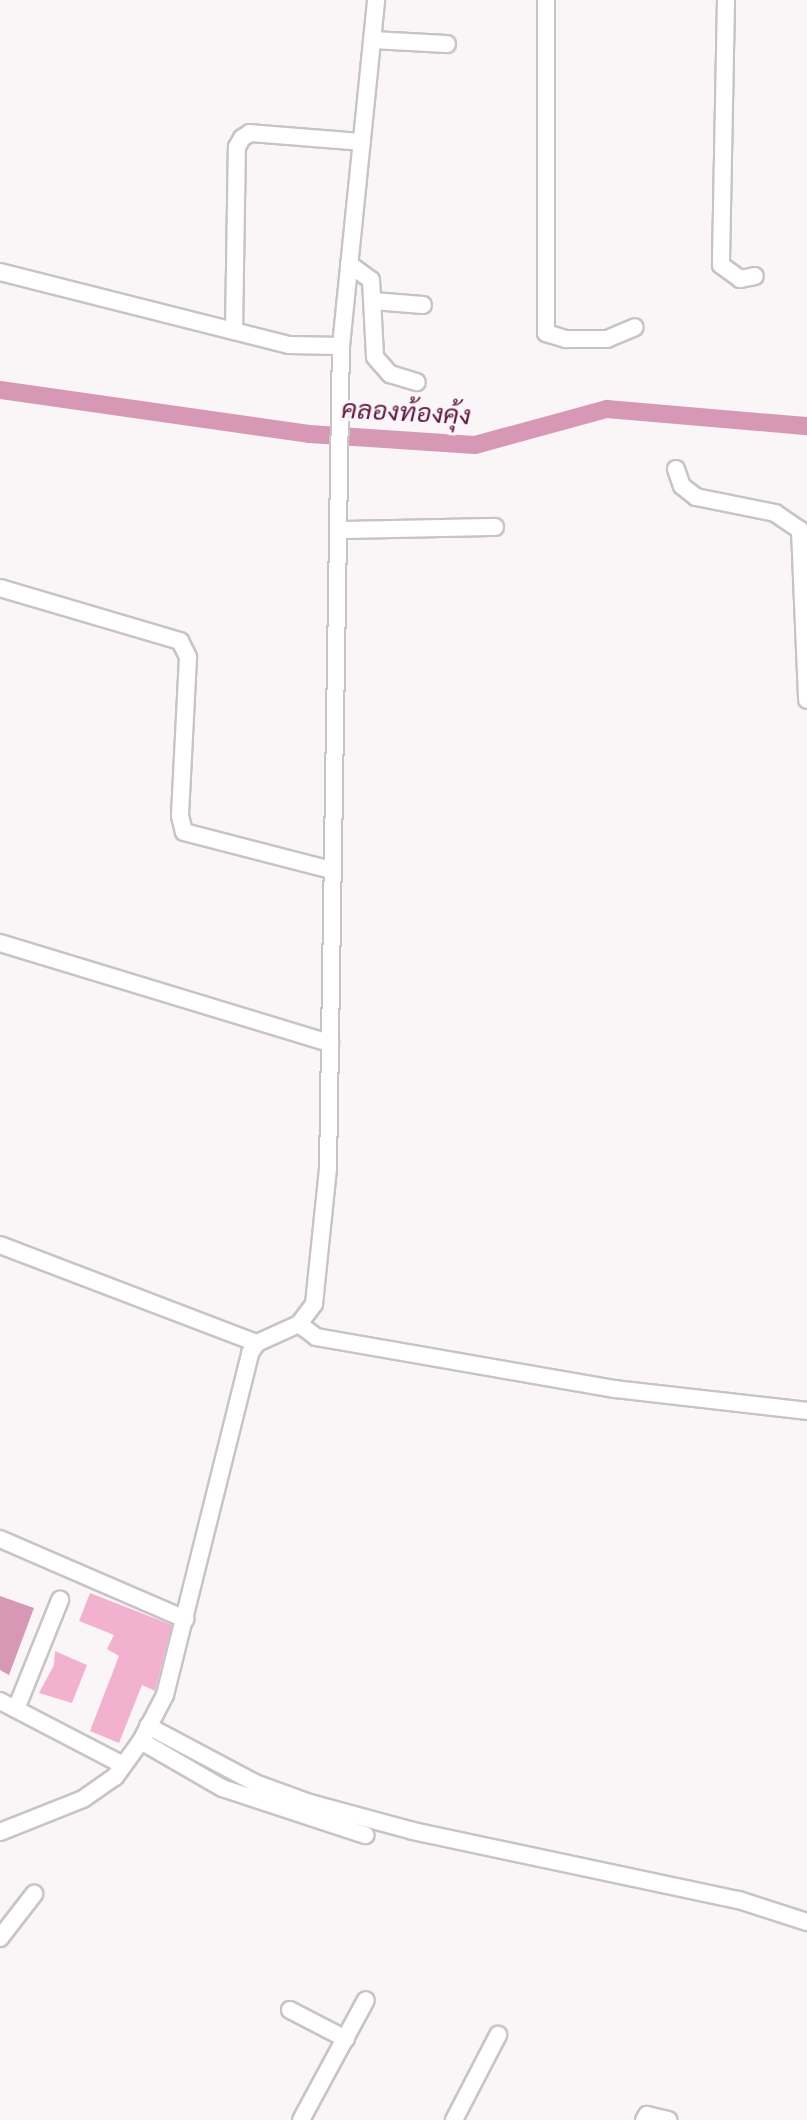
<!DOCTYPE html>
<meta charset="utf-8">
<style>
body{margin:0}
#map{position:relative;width:807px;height:2120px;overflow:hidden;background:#faf6f8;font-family:Rubik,Sarabun,sans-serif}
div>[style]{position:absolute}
.water>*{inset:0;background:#d798b6}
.canal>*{height:18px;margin:-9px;padding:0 9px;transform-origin:9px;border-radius:9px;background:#d798b6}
.building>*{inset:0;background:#f2b1cf}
.roads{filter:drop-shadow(2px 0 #c8c4c6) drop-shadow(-2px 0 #c8c4c6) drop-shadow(0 2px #c8c4c6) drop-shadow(0 -2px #c8c4c6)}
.minor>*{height:16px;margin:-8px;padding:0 8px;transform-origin:8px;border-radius:8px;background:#fff}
span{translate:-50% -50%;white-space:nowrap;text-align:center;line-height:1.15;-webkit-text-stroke:6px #faf6f8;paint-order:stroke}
.water-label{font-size:26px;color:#611842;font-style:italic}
</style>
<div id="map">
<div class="water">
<div style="clip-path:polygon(0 1596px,34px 1608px,9px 1675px,0 1670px)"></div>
</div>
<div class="canal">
<div style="left:0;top:390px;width:312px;rotate:8.1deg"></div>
<div style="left:309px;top:434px;width:166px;rotate:3.8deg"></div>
<div style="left:475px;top:445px;width:137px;rotate:-15.3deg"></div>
<div style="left:607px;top:409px;width:201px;rotate:4.9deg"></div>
</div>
<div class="building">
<div style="clip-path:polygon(90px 1593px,172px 1625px,155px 1691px,142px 1685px,119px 1743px,90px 1731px,119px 1656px,107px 1649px,114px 1635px,79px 1621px)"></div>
<div style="clip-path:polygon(55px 1651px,87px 1665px,72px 1703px,39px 1693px,54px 1665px)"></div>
</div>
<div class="roads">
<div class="minor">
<div style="left:546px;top:0;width:333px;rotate:90deg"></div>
<div style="left:546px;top:333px;width:21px;rotate:17deg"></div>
<div style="left:566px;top:339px;width:41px"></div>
<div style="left:607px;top:339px;width:30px;rotate:-23deg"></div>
<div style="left:726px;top:0;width:265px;rotate:91.1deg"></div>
<div style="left:721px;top:265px;width:24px;rotate:36deg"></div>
<div style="left:740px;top:279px;width:15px;rotate:-11deg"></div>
<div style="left:372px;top:40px;width:75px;rotate:3.1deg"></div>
<div style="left:349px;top:264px;width:27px;rotate:36deg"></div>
<div style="left:371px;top:280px;width:77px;rotate:87deg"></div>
<div style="left:375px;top:357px;width:23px;rotate:49deg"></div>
<div style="left:390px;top:374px;width:28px;rotate:17deg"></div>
<div style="left:0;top:272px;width:298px;rotate:14.2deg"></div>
<div style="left:289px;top:345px;width:52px;rotate:1.1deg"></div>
<div style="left:373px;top:301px;width:50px;rotate:4.6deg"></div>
<div style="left:234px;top:331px;width:184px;rotate:-89.1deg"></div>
<div style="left:237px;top:147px;width:10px;rotate:-61deg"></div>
<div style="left:242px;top:138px;width:9px;rotate:-32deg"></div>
<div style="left:250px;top:133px;width:112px;rotate:4.6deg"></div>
<div style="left:676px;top:469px;width:18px;rotate:71deg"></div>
<div style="left:682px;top:486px;width:18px;rotate:38deg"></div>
<div style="left:696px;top:497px;width:81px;rotate:11.4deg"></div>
<div style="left:775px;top:513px;width:30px;rotate:34deg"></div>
<div style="left:800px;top:530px;width:170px;rotate:87.6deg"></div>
<div style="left:340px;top:530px;width:155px;rotate:-1.1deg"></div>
<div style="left:0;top:588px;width:188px;rotate:16.4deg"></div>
<div style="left:180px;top:641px;width:18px;rotate:63deg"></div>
<div style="left:188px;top:657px;width:159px;rotate:92.9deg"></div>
<div style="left:180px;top:816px;width:16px;rotate:76deg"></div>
<div style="left:184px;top:832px;width:152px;rotate:14.5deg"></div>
<div style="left:0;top:943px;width:345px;rotate:16.9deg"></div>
<div style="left:0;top:1245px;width:275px;rotate:20.9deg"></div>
<div style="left:299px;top:1324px;width:21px;rotate:37deg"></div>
<div style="left:316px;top:1337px;width:303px;rotate:9.9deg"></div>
<div style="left:615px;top:1389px;width:193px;rotate:6.5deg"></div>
<div style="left:0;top:1539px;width:202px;rotate:23.4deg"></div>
<div style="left:0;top:1701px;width:139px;rotate:27.5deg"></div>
<div style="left:16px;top:1709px;width:118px;rotate:-68deg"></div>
<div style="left:148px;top:1726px;width:121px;rotate:28deg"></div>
<div style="left:255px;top:1783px;width:59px;rotate:20deg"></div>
<div style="left:310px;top:1803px;width:107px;rotate:15.2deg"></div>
<div style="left:413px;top:1831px;width:333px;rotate:12deg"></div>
<div style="left:739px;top:1900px;width:71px;rotate:17.9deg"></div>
<div style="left:141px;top:1741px;width:94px;rotate:30.1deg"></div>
<div style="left:222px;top:1788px;width:151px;rotate:18.2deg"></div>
<div style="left:0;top:1832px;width:89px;rotate:-21.7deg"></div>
<div style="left:83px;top:1799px;width:39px;rotate:-35deg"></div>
<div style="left:115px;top:1777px;width:44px;rotate:-54.2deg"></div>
<div style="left:141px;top:1741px;width:52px;rotate:-62.4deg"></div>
<div style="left:165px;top:1695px;width:352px;rotate:-76deg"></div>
<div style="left:250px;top:1353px;width:12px;rotate:-55deg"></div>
<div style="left:257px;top:1343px;width:46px;rotate:-24.3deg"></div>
<div style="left:299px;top:1324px;width:25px;rotate:-53deg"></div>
<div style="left:314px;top:1304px;width:136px;rotate:-84.1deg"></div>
<div style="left:328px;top:1169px;width:823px;rotate:-89.1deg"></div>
<div style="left:341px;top:346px;width:348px;rotate:-84.2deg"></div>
<div style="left:0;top:1938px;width:56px;rotate:-52.3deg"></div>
<div style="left:290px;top:2010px;width:63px;rotate:27.4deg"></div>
<div style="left:301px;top:2120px;width:136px;rotate:-61.6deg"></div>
<div style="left:454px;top:2120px;width:96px;rotate:-62.6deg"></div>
<div style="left:644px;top:2120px;width:6px;rotate:-59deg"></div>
<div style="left:647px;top:2115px;width:22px;rotate:13deg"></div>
</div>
</div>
<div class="water-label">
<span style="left:406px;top:413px;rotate:3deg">คลองท้องคุ้ง</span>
</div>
</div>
